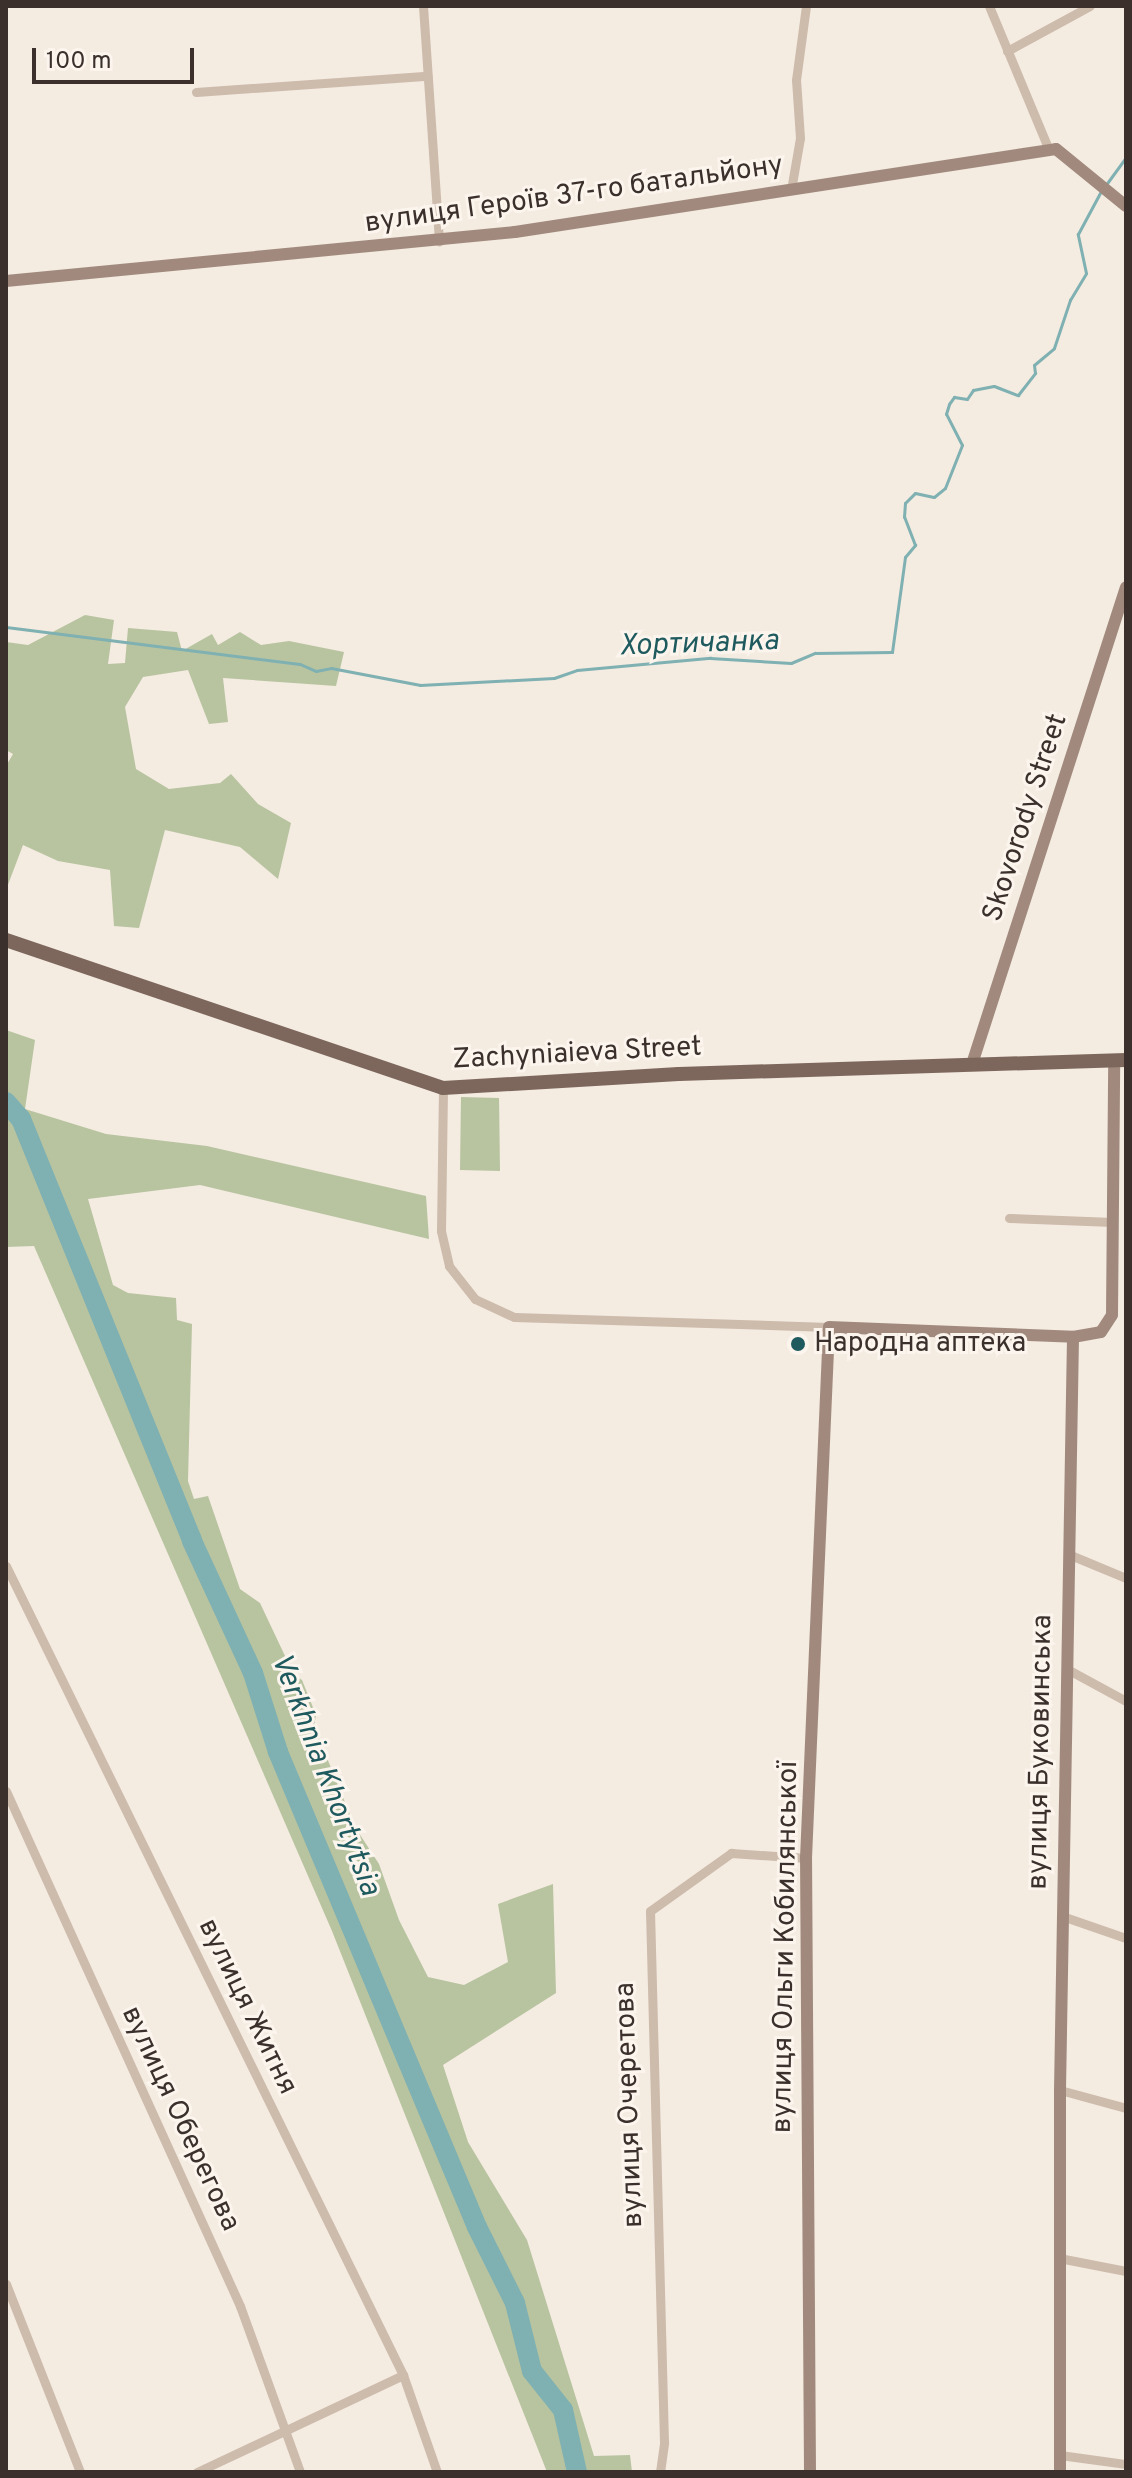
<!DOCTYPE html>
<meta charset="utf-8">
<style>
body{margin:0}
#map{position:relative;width:1132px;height:2478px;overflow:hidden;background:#f4ebe1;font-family:Overpass,sans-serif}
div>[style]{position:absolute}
.green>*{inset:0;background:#b8c4a0}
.stream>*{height:3px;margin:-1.5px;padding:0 1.5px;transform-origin:1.5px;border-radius:1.5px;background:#7fb0b2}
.river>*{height:20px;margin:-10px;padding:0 10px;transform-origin:10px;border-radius:10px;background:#7fb0b2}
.street>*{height:9px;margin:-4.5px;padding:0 4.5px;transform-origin:4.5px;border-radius:4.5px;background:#cdbbac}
.secondary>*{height:12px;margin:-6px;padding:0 6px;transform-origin:6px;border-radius:6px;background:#a18a7d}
.primary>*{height:14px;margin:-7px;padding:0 7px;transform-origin:7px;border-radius:7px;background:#7d675c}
.dots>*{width:22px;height:22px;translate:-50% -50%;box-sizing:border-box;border:4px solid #fbf5ee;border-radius:50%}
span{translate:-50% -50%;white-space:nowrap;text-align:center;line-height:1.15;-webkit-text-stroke:6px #fbf5ee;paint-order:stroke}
.street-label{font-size:28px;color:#3b302b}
.poi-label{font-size:28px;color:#3b302b}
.left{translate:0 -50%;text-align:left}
.water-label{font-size:30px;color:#1f5a5e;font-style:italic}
.frame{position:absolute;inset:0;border:8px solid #3b302b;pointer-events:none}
.scale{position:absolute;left:32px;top:48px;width:162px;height:36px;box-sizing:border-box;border:4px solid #3b302b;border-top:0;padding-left:10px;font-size:24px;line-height:28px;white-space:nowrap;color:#3b302b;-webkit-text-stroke:6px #fbf5ee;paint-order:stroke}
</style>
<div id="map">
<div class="green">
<div style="clip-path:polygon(85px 615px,114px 620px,108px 664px,125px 663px,128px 628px,177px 632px,182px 651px,212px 634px,218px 645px,240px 632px,261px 645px,289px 641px,344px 652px,336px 686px,223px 678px,228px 722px,209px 724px,188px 670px,143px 677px,125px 707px,136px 769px,169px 789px,220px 783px,231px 774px,258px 804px,291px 823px,278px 879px,240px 847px,165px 830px,139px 928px,114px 926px,110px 870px,58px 861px,23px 845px,6px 890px,6px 766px,13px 754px,6px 750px,6px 642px,28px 645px)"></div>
<div style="clip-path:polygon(6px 1030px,35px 1040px,25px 1109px,106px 1134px,207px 1146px,426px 1196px,429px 1239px,200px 1185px,88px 1199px,113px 1285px,128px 1293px,176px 1298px,177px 1320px,192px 1324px,188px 1481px,194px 1499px,208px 1496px,240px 1589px,260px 1603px,294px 1675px,302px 1680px,316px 1715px,314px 1726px,355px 1827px,379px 1864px,399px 1920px,428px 1977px,464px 1985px,508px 1962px,498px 1904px,553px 1884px,556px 1993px,443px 2065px,468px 2142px,527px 2240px,594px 2456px,630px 2455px,632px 2472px,547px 2472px,332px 1931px,34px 1246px,6px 1247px)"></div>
<div style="clip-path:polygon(461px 1097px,499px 1098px,500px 1171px,460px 1170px)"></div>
</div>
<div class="stream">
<div style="left:1105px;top:186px;width:36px;rotate:-54deg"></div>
<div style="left:6px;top:627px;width:296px;rotate:7.2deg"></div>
<div style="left:300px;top:664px;width:17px;rotate:24deg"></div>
<div style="left:316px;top:671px;width:15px;rotate:-11deg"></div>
<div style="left:331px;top:668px;width:91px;rotate:10.8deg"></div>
<div style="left:420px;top:685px;width:134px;rotate:-3deg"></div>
<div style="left:554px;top:678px;width:24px;rotate:-19deg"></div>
<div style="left:577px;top:670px;width:134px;rotate:-5.2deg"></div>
<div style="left:710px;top:658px;width:81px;rotate:3.5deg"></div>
<div style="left:791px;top:663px;width:26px;rotate:-23deg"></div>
<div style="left:815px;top:653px;width:77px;rotate:-0.7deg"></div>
<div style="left:892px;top:652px;width:96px;rotate:-82.2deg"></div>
<div style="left:905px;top:557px;width:16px;rotate:-50deg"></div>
<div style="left:915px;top:545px;width:30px;rotate:-111deg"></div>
<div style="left:904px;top:517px;width:14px;rotate:-86deg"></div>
<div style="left:905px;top:503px;width:14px;rotate:-45deg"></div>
<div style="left:915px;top:493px;width:19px;rotate:12deg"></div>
<div style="left:934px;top:497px;width:14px;rotate:-39deg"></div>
<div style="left:945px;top:488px;width:46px;rotate:-68.4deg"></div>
<div style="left:962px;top:445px;width:35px;rotate:-117deg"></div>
<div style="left:946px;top:414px;width:10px;rotate:-73deg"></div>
<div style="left:949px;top:404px;width:9px;rotate:-54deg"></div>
<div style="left:954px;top:397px;width:13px;rotate:9deg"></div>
<div style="left:967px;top:399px;width:11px;rotate:-56deg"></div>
<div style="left:973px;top:390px;width:21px;rotate:-11deg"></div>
<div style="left:994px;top:386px;width:26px;rotate:21deg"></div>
<div style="left:1018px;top:395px;width:28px;rotate:-52deg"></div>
<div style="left:1035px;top:373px;width:8px;rotate:-97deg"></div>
<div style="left:1034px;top:365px;width:26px;rotate:-40deg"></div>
<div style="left:1054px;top:348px;width:51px;rotate:-71.6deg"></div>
<div style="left:1070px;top:300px;width:31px;rotate:-59deg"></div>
<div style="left:1086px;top:273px;width:40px;rotate:-102deg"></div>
<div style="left:1078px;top:234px;width:47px;rotate:-61.8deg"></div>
</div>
<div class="river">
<div style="left:6px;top:1102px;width:23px;rotate:49deg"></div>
<div style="left:21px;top:1119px;width:455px;rotate:67.9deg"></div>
<div style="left:192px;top:1541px;width:145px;rotate:65.2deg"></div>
<div style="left:253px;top:1673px;width:83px;rotate:72.4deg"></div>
<div style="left:278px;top:1752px;width:515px;rotate:67.27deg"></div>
<div style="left:477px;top:2227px;width:85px;rotate:63.4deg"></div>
<div style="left:515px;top:2303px;width:70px;rotate:76deg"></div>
<div style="left:532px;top:2371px;width:50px;rotate:51.5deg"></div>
<div style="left:563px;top:2410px;width:64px;rotate:77.3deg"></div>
</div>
<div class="street">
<div style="left:423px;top:6px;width:236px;rotate:86.1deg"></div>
<div style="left:989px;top:6px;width:156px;rotate:67.4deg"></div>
<div style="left:1007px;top:51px;width:94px;rotate:-28.5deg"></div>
<div style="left:196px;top:92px;width:232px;rotate:-4deg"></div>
<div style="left:791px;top:190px;width:53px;rotate:-80.2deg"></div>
<div style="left:800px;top:138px;width:58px;rotate:-93.9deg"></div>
<div style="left:796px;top:80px;width:75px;rotate:-82.3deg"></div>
<div style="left:443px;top:1088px;width:143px;rotate:90.8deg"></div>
<div style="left:441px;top:1231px;width:36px;rotate:77deg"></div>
<div style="left:449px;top:1266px;width:42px;rotate:51.8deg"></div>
<div style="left:475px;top:1299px;width:43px;rotate:24.8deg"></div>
<div style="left:514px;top:1317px;width:315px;rotate:1.8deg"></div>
<div style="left:1009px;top:1218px;width:104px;rotate:2.2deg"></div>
<div style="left:1068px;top:1554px;width:63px;rotate:22.5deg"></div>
<div style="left:6px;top:1566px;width:901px;rotate:63.86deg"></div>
<div style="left:403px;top:2375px;width:103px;rotate:70.7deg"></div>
<div style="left:1067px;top:1669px;width:67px;rotate:28.5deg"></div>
<div style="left:6px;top:1791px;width:566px;rotate:65.56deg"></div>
<div style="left:240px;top:2306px;width:177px;rotate:70.1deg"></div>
<div style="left:1062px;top:1916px;width:68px;rotate:19deg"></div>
<div style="left:1060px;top:2090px;width:68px;rotate:15.3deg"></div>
<div style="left:1059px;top:2258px;width:68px;rotate:11deg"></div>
<div style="left:6px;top:2284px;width:202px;rotate:68.5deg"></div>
<div style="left:1060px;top:2455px;width:67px;rotate:7.8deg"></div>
<div style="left:197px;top:2472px;width:228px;rotate:-25.2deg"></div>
<div style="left:660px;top:2472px;width:30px;rotate:-82deg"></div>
<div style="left:664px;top:2442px;width:531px;rotate:-91.51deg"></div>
<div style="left:650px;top:1911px;width:100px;rotate:-35.6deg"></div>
<div style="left:731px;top:1853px;width:75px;rotate:3.8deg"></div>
</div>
<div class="secondary">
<div style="left:6px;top:281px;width:511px;rotate:-5.5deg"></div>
<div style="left:515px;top:232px;width:547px;rotate:-8.72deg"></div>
<div style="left:1056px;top:149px;width:90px;rotate:39.2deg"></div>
<div style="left:972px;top:1064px;width:501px;rotate:-72.11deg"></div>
<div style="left:810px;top:2472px;width:614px;rotate:-90.37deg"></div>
<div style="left:806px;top:1858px;width:531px;rotate:-87.52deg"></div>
<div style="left:829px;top:1327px;width:244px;rotate:2.3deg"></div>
<div style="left:1060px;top:2472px;width:382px;rotate:-90deg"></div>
<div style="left:1060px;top:2090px;width:753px;rotate:-89.01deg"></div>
<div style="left:1073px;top:1337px;width:28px;rotate:-10deg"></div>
<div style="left:1101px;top:1332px;width:20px;rotate:-57deg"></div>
<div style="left:1112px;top:1315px;width:254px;rotate:-89.5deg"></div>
</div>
<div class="primary">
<div style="left:6px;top:940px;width:461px;rotate:18.7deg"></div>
<div style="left:443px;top:1088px;width:236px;rotate:-3.4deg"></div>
<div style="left:679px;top:1074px;width:447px;rotate:-1.8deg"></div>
</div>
<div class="dots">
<div style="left:798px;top:1344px;background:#1f5a5e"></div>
</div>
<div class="street-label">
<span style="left:574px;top:195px;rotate:-8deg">вулиця Героїв 37-го батальйону</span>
<span style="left:1026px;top:818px;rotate:-72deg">Skovorody Street</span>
<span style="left:577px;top:1054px;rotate:-3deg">Zachyniaieva Street</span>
<span style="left:1041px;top:1752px;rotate:-89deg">вулиця Буковинська</span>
<span style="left:786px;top:1947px;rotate:-89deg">вулиця Ольги Кобилянської</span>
<span style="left:247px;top:2007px;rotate:64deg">вулиця Житня</span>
<span style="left:630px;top:2105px;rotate:-92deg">вулиця Очеретова</span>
<span style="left:180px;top:2119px;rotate:65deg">вулиця Оберегова</span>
</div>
<div class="poi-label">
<span class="left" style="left:814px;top:1344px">Народна аптека</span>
</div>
<div class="water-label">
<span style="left:699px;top:645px;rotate:-2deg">Хортичанка</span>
<span style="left:324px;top:1775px;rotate:69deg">Verkhnia Khortytsia</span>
</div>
<div class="frame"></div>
<div class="scale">100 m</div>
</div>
